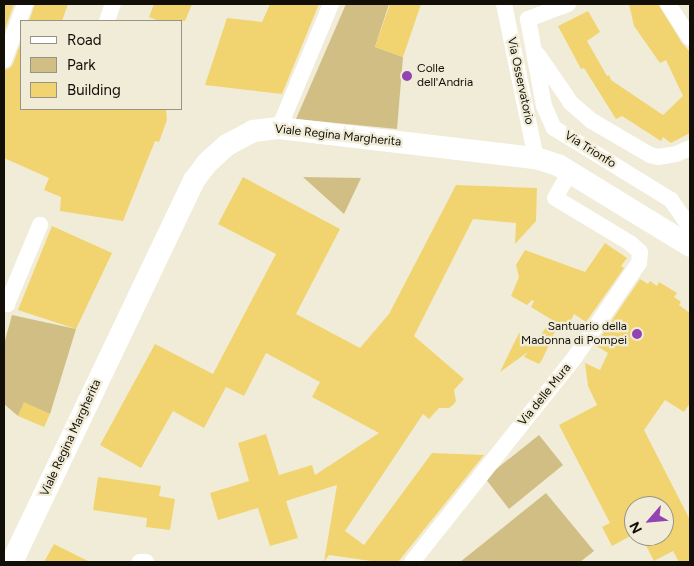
<!DOCTYPE html>
<style>
body{margin:0}
#map{position:relative;width:694px;height:566px;overflow:hidden;background:#f1ecd7;font-family:Figtree,sans-serif}
div>[style]{position:absolute}
.green>*{inset:0;background:#d0be84}
.building>*{inset:0;background:#f1d470}
.minor>*{height:16px;margin:-8px;padding:0 8px;transform-origin:8px;border-radius:8px;background:#fff}
.secondary>*{height:22px;margin:-11px;padding:0 11px;transform-origin:11px;border-radius:11px;background:#fff}
.dots>*{width:14px;height:14px;translate:-50% -50%;box-sizing:border-box;border:2px solid #f1ecd7;border-radius:50%}
span{translate:-50% -50%;white-space:nowrap;text-align:center;line-height:1.15;-webkit-text-stroke:4.5px #f1ecd7;paint-order:stroke}
.poi-label{font-size:12px;color:#110f08}
.left{translate:0 -50%;text-align:left}
.right{translate:-100% -50%;text-align:right}
.street-label{font-size:12px;color:#110f08}
.frame{position:absolute;inset:0;border:5px solid #110f08;pointer-events:none}
.legend{position:absolute;left:20px;top:20px;width:162px;height:90px;box-sizing:border-box;background:#f1ecd7;border:1px solid #979484;margin:0;padding:6px 9px;list-style:none;font-size:15px;color:#110f08}
.legend li{display:flex;align-items:center;gap:10px;height:25px}
.legend b{width:25px;border:1px solid #979484}
.north{position:absolute;left:624px;top:496px;width:50px;height:50px;box-sizing:border-box;background:#f1ecd7;border:1px solid #979484;border-radius:50%;rotate:243deg;font-size:14px;font-weight:700;line-height:20px;text-align:center;color:#110f08}
.north::after{content:'';display:block;margin:auto;width:18px;height:22px;background:#9443b2;clip-path:polygon(50% 0,100% 100%,50% 72%,0 100%)}
</style>
<div id="map">
<div class="green">
<div style="clip-path:polygon(346px 4px,389px 4px,375px 47px,403px 57px,397px 129px,296px 119px)"></div>
<div style="clip-path:polygon(303px 177px,361px 178px,344px 214px)"></div>
<div style="clip-path:polygon(12px 315px,76px 329px,50px 414px,24px 403px,18px 416px,4px 404px,4px 344px)"></div>
<div style="clip-path:polygon(539px 435px,563px 465px,509px 509px,485px 478px)"></div>
<div style="clip-path:polygon(546px 493px,594px 551px,580px 562px,460px 562px)"></div>
</div>
<div class="building">
<div style="clip-path:polygon(4px 4px,14px 4px,4px 32px)"></div>
<div style="clip-path:polygon(35px 4px,68px 4px,62px 21px,29px 21px)"></div>
<div style="clip-path:polygon(154px 4px,192px 4px,185px 21px,159px 21px,149px 17px)"></div>
<div style="clip-path:polygon(270px 4px,319px 4px,282px 94px,205px 85px,227px 18px,262px 22px)"></div>
<div style="clip-path:polygon(390px 4px,421px 4px,403px 57px,375px 47px)"></div>
<div style="clip-path:polygon(629px 4px,658px 4px,682px 43px,690px 52px,690px 133px,671px 143px,663px 137px,661px 141px,622px 116px,616px 119px,584px 68px,581px 69px,558px 26px,588px 11px,600px 32px,587px 41px,607px 76px,609px 75px,611px 80px,663px 115px,683px 96px,666px 60px,660px 63px,634px 26px)"></div>
<div style="clip-path:polygon(21px 42px,21px 109px,166px 109px,167px 120px,159px 142px,155px 141px,123px 221px,60px 211px,61px 197px,44px 190px,49px 178px,4px 158px,4px 70px,10px 68px,13px 64px)"></div>
<div style="clip-path:polygon(243px 177px,340px 229px,296px 314px,360px 348px,389px 314px,456px 185px,537px 188px,536px 221px,515px 244px,516px 223px,473px 219px,414px 336px,464px 379px,454px 390px,456px 401px,453px 405px,449px 408px,439px 408px,429px 419px,423px 414px,345px 531px,364px 545px,432px 453px,484px 455px,398px 562px,378px 562px,329px 555px,324px 562px,337px 485px,286px 501px,298px 538px,270px 546px,258px 508px,218px 520px,210px 493px,249px 481px,238px 443px,266px 434px,279px 475px,312px 465px,315px 475px,379px 433px,312px 397px,320px 382px,266px 353px,244px 396px,226px 387px,204px 428px,173px 411px,141px 468px,100px 445px,155px 344px,213px 374px,276px 254px,218px 224px)"></div>
<div style="clip-path:polygon(52px 226px,112px 253px,76px 329px,18px 310px)"></div>
<div style="clip-path:polygon(605px 243px,627px 258px,621px 266px,624px 268px,586px 322px,574px 314px,567px 329px,531px 307px,534px 301px,532px 300px,527px 305px,511px 296px,519px 277px,516px 265px,525px 250px,585px 272px)"></div>
<div style="clip-path:polygon(640px 279px,648px 284px,650px 281px,657px 286px,659px 282px,677px 293px,674px 297px,681px 302px,679px 305px,690px 313px,690px 403px,684px 412px,665px 400px,644px 430px,690px 520px,690px 562px,679px 562px,673px 551px,654px 561px,641px 536px,664px 536px,664px 506px,634px 506px,634px 534px,612px 546px,602px 527px,610px 523px,559px 425px,597px 405px,588px 386px,585px 363px,600px 370px,608px 353px,595px 345px)"></div>
<div style="clip-path:polygon(551px 321px,558px 325px,542px 360px,539px 364px,524px 357px,528px 352px,500px 372px,519px 333px,536px 341px)"></div>
<div style="clip-path:polygon(24px 402px,50px 414px,44px 427px,18px 416px)"></div>
<div style="clip-path:polygon(98px 477px,161px 486px,159px 496px,175px 499px,170px 530px,146px 527px,147px 518px,93px 510px)"></div>
<div style="clip-path:polygon(54px 544px,90px 562px,44px 562px)"></div>
</div>
<div class="minor">
<div style="left:504px;top:4px;width:157px;rotate:78.3deg"></div>
<div style="left:568px;top:4px;width:43px;rotate:159.4deg"></div>
<div style="left:528px;top:19px;width:88px;rotate:79.6deg"></div>
<div style="left:544px;top:106px;width:24px;rotate:66deg"></div>
<div style="left:554px;top:128px;width:137px;rotate:31.6deg"></div>
<div style="left:671px;top:200px;width:29px;rotate:55deg"></div>
<div style="left:668px;top:4px;width:40px;rotate:57.1deg"></div>
<div style="left:107px;top:21px;width:18px;rotate:-71deg"></div>
<div style="left:538px;top:55px;width:58px;rotate:55.5deg"></div>
<div style="left:571px;top:103px;width:28px;rotate:41deg"></div>
<div style="left:592px;top:121px;width:67px;rotate:30.4deg"></div>
<div style="left:650px;top:155px;width:8px;rotate:14deg"></div>
<div style="left:658px;top:157px;width:18px;rotate:-9deg"></div>
<div style="left:676px;top:154px;width:15px;rotate:-23deg"></div>
<div style="left:4px;top:60px;width:60px;rotate:-69.4deg"></div>
<div style="left:279px;top:128px;width:134px;rotate:-67.2deg"></div>
<div style="left:4px;top:302px;width:4px;rotate:34deg"></div>
<div style="left:7px;top:304px;width:86px;rotate:-67.3deg"></div>
<div style="left:140px;top:562px;width:6px"></div>
<div style="left:412px;top:562px;width:262px;rotate:-51.5deg"></div>
<div style="left:575px;top:357px;width:114px;rotate:-55.8deg"></div>
<div style="left:639px;top:263px;width:11px;rotate:-85deg"></div>
<div style="left:640px;top:252px;width:13px;rotate:-138deg"></div>
<div style="left:630px;top:243px;width:87px;rotate:-149deg"></div>
<div style="left:555px;top:198px;width:30px;rotate:-60deg"></div>
</div>
<div class="secondary">
<div style="left:12px;top:562px;width:424px;rotate:-64.5deg"></div>
<div style="left:195px;top:179px;width:20px;rotate:-53deg"></div>
<div style="left:207px;top:163px;width:27px;rotate:-42deg"></div>
<div style="left:227px;top:145px;width:30px;rotate:-28deg"></div>
<div style="left:253px;top:131px;width:26px;rotate:-7deg"></div>
<div style="left:279px;top:128px;width:259px;rotate:6.7deg"></div>
<div style="left:536px;top:158px;width:23px;rotate:18deg"></div>
<div style="left:558px;top:165px;width:155px;rotate:31.5deg"></div>
</div>
<div class="dots">
<div style="left:407px;top:76px;background:#9443b2"></div>
<div style="left:637px;top:334px;background:#9443b2"></div>
</div>
<div class="poi-label">
<span class="left" style="left:417px;top:76px">Colle<br>dell'Andria</span>
<span class="right" style="left:627px;top:334px">Santuario della<br>Madonna di Pompei</span>
</div>
<div class="street-label">
<span style="left:520px;top:81px;rotate:78deg">Via Osservatorio</span>
<span style="left:338px;top:136px;rotate:6deg">Viale Regina Margherita</span>
<span style="left:590px;top:150px;rotate:32deg">Via Trionfo</span>
<span style="left:545px;top:395px;rotate:-51deg">Via delle Mura</span>
<span style="left:71px;top:438px;rotate:-65deg">Viale Regina Margherita</span>
</div>
<div class="frame"></div>
<ul class="legend">
<li><b style="height:6px;background:#fff"></b>Road</li>
<li><b style="height:14px;background:#d0be84"></b>Park</li>
<li><b style="height:14px;background:#f1d470"></b>Building</li>
</ul>
<div class="north">N</div>
</div>
